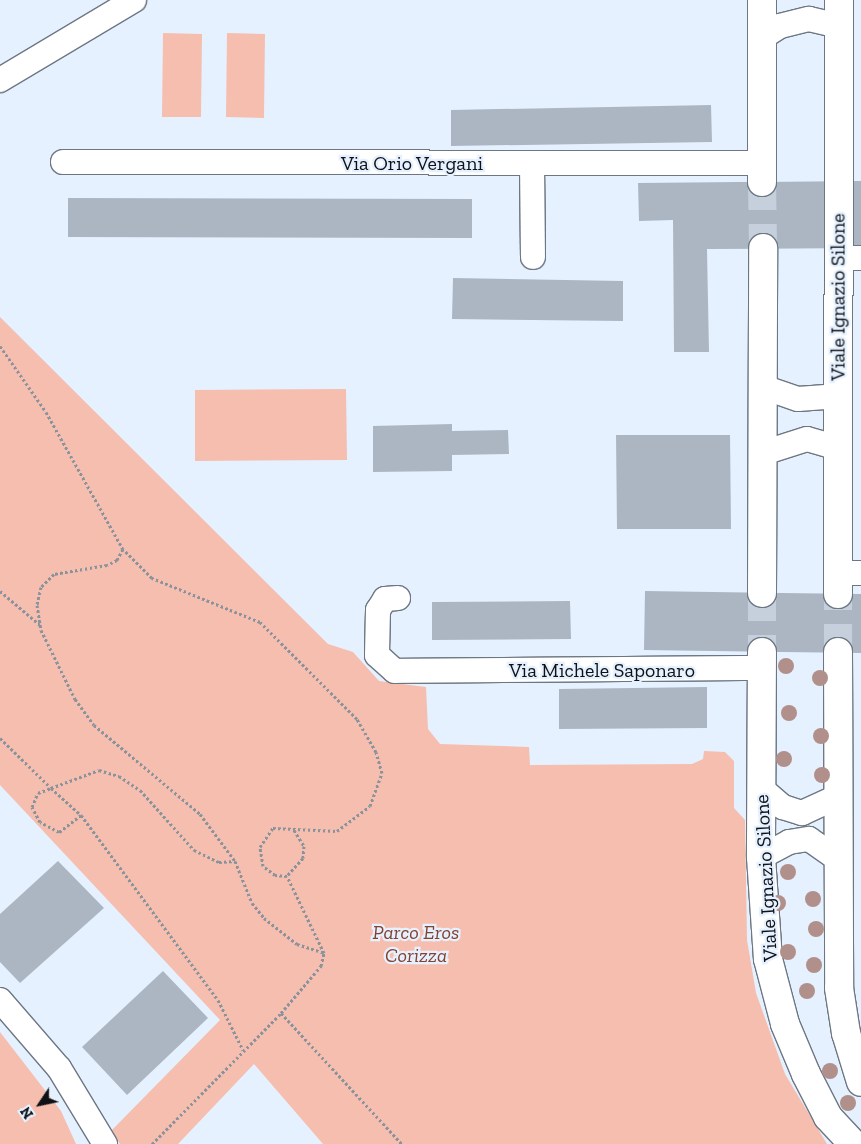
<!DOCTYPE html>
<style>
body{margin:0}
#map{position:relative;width:861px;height:1144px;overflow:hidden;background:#e6f1ff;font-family:"Zilla Slab",serif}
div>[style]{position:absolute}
.green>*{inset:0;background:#f5beae}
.building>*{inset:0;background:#acb6c3}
.tertiary-tunnel>*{height:28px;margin-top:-14px;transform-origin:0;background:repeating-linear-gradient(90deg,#c6cfdc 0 28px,transparent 0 42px)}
.path>*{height:3px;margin-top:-1.5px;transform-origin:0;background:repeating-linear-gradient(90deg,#8a929c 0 2.5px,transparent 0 5px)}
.roads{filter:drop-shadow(1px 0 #6d7783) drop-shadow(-1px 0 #6d7783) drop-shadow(0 1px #6d7783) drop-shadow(0 -1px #6d7783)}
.minor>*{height:24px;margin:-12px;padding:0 12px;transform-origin:12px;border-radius:12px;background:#fff}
.tertiary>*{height:28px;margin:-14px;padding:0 14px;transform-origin:14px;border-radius:14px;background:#fff}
.trees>*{width:16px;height:16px;margin:-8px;border-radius:50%;background:#b1908c}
span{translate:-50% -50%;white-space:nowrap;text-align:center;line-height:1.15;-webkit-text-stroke:4.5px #e6f1ff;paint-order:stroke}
.street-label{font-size:20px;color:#0e1116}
.park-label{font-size:20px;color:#85412e;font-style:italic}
.north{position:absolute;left:15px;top:1079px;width:50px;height:50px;-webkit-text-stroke:4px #e6f1ff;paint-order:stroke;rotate:236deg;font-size:14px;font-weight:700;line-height:20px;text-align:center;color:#0e1116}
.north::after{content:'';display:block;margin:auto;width:18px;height:22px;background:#0e1116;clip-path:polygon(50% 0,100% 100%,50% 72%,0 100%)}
</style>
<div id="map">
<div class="green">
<div style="clip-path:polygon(163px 33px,202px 34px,201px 117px,162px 117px)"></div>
<div style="clip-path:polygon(227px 33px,265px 34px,264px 118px,226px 117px)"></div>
<div style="clip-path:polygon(0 317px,328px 644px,353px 652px,379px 681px,426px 687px,428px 729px,440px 744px,529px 747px,530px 765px,692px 764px,703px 759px,704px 751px,725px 752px,734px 761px,734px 808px,745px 820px,747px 940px,756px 993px,785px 1074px,827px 1144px,323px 1144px,254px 1064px,178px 1144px,120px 1144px,111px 1131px,220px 1020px,0 785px)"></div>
<div style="clip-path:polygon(346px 389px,347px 460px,195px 461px,195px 390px)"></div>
<div style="clip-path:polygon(0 1032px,61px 1111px,76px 1144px,0 1144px)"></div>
</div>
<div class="building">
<div style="clip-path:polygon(711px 105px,712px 142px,451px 146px,451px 110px)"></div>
<div style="clip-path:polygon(861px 181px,861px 248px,707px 249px,709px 352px,674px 352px,673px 220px,639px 221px,638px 183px)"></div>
<div style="clip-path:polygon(68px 198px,472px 199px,472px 238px,68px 237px)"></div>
<div style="clip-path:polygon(453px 278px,623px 281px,623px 321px,452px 319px)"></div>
<div style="clip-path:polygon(452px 424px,452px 431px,508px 430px,509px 454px,452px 455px,452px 471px,373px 472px,373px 426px)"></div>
<div style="clip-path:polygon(616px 435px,730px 435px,731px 529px,617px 529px)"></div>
<div style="clip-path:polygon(645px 591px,861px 594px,861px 653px,644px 650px)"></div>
<div style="clip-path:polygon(570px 601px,571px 639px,432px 640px,432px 602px)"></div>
<div style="clip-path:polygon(707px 687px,707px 728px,559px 729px,559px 689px)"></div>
<div style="clip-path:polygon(58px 861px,104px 908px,20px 983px,0 962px,0 914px)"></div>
<div style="clip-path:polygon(163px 971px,208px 1018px,127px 1095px,82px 1047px)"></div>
</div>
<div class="tertiary-tunnel">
<div style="left:762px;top:182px;width:66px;rotate:89.1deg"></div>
<div style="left:762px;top:593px;width:59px;rotate:90deg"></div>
<div style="left:838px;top:652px;width:58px;rotate:-90deg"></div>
</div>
<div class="path">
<div style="left:0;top:346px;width:80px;rotate:55.1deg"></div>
<div style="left:46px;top:412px;width:157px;rotate:60.7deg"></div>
<div style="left:0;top:591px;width:52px;rotate:40.4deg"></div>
<div style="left:0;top:738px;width:71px;rotate:44.4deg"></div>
<div style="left:51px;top:788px;width:51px;rotate:-20.6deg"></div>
<div style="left:99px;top:770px;width:21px;rotate:17deg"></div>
<div style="left:119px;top:776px;width:25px;rotate:34deg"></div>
<div style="left:140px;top:790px;width:81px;rotate:48deg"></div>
<div style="left:194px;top:850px;width:28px;rotate:26deg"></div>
<div style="left:219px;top:862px;width:16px;rotate:-4deg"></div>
<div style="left:51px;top:788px;width:40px;rotate:42deg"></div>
<div style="left:81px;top:815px;width:28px;rotate:142deg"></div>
<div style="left:59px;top:832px;width:21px;rotate:-152deg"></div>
<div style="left:40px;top:822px;width:17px;rotate:-118deg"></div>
<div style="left:32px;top:807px;width:15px;rotate:-67deg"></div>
<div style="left:38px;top:793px;width:14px;rotate:-21deg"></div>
<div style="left:81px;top:815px;width:230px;rotate:53.5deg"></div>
<div style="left:218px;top:1000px;width:56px;rotate:63.4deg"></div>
<div style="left:294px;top:830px;width:19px;rotate:58deg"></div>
<div style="left:304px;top:846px;width:12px;rotate:95deg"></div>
<div style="left:303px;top:858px;width:24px;rotate:132deg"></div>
<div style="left:287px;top:876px;width:12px;rotate:-175deg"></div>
<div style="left:275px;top:875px;width:15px;rotate:-143deg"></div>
<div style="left:263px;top:866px;width:19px;rotate:-99deg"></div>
<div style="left:260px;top:847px;width:23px;rotate:-56deg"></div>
<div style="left:273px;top:828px;width:64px;rotate:2.7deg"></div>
<div style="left:337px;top:831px;width:41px;rotate:-37.1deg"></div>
<div style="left:370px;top:806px;width:35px;rotate:-70deg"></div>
<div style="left:382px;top:773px;width:22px;rotate:-106deg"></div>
<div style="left:376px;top:752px;width:38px;rotate:-120deg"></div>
<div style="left:357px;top:719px;width:137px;rotate:-135deg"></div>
<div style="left:260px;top:622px;width:117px;rotate:-157.8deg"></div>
<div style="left:152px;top:578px;width:41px;rotate:-135deg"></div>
<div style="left:123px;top:549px;width:13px;rotate:119deg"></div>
<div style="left:117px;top:560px;width:11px;rotate:153deg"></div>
<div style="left:107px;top:565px;width:54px;rotate:170.4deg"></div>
<div style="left:54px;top:574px;width:18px;rotate:135deg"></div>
<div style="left:41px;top:587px;width:18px;rotate:103deg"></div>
<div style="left:37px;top:605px;width:25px;rotate:81deg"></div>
<div style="left:41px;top:630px;width:77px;rotate:63.8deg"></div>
<div style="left:75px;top:699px;width:32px;rotate:54deg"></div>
<div style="left:94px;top:725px;width:138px;rotate:40deg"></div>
<div style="left:200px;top:814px;width:59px;rotate:53.3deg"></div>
<div style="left:235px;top:861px;width:45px;rotate:68deg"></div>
<div style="left:252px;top:903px;width:19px;rotate:51deg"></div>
<div style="left:264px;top:918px;width:42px;rotate:38.2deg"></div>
<div style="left:297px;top:944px;width:28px;rotate:18deg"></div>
<div style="left:281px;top:1013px;width:178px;rotate:47.3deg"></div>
<div style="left:152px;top:1144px;width:184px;rotate:-45.4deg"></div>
<div style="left:281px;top:1013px;width:62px;rotate:-49.6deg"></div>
<div style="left:321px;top:966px;width:13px;rotate:-77deg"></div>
<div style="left:324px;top:953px;width:85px;rotate:-115.7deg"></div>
</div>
<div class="roads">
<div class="minor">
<div style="left:763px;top:37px;width:20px;rotate:-33deg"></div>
<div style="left:780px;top:26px;width:30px;rotate:-14deg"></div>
<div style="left:809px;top:19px;width:31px;rotate:13deg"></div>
<div style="left:0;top:80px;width:156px;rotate:-30.8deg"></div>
<div style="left:63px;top:162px;width:699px;rotate:0.08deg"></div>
<div style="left:532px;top:163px;width:94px;rotate:89.4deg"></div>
<div style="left:837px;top:258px;width:24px"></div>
<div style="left:763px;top:387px;width:37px;rotate:19deg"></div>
<div style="left:798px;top:399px;width:41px;rotate:-4.2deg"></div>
<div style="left:763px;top:453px;width:46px;rotate:-17.7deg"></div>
<div style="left:807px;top:439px;width:33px;rotate:16deg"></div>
<div style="left:839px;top:573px;width:22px"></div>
<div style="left:398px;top:598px;width:13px;rotate:176deg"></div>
<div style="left:385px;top:599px;width:13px;rotate:122deg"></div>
<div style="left:378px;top:610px;width:45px;rotate:91.3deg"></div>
<div style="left:377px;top:655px;width:24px;rotate:42deg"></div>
<div style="left:395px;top:671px;width:367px;rotate:-0.5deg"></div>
<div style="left:762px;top:789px;width:28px;rotate:41deg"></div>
<div style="left:783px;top:807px;width:20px;rotate:18deg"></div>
<div style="left:802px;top:813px;width:41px;rotate:-24.7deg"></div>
<div style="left:761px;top:857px;width:32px;rotate:-28deg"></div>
<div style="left:789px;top:842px;width:20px;rotate:-9deg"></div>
<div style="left:809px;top:839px;width:37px;rotate:35deg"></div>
<div style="left:0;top:1000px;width:90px;rotate:49.1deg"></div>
<div style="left:59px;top:1068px;width:89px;rotate:58.8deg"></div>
</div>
<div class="tertiary">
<div style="left:762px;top:0;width:182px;rotate:90deg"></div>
<div style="left:762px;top:593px;width:345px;rotate:-89.8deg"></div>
<div style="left:838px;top:594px;width:594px;rotate:-89.9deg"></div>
<div style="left:762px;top:652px;width:205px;rotate:90.3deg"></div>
<div style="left:761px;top:857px;width:102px;rotate:86.1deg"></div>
<div style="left:768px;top:959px;width:67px;rotate:75.3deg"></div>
<div style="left:785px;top:1024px;width:54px;rotate:67.2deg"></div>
<div style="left:806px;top:1074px;width:48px;rotate:62.9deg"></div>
<div style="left:828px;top:1117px;width:37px;rotate:47deg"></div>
<div style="left:838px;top:652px;width:336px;rotate:89.8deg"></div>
<div style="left:839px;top:988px;width:46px;rotate:81.2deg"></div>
<div style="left:846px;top:1033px;width:51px;rotate:73deg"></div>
</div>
</div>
<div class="trees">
<div style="left:786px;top:666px"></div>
<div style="left:820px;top:678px"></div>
<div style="left:789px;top:713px"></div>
<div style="left:821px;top:736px"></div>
<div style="left:784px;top:759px"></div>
<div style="left:822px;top:775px"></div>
<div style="left:788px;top:872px"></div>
<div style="left:813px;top:899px"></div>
<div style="left:778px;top:903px"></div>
<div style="left:816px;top:929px"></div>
<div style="left:788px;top:952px"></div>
<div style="left:814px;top:965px"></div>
<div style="left:807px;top:991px"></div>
<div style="left:830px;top:1071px"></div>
<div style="left:848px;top:1103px"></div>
</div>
<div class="street-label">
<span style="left:412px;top:163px">Via Orio Vergani</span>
<span style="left:838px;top:297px;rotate:-90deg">Viale Ignazio Silone</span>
<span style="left:602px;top:670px">Via Michele Saponaro</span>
<span style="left:766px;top:878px;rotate:-93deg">Viale Ignazio Silone</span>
</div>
<div class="park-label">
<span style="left:416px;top:944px">Parco Eros<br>Corizza</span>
</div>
<div class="north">N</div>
</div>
